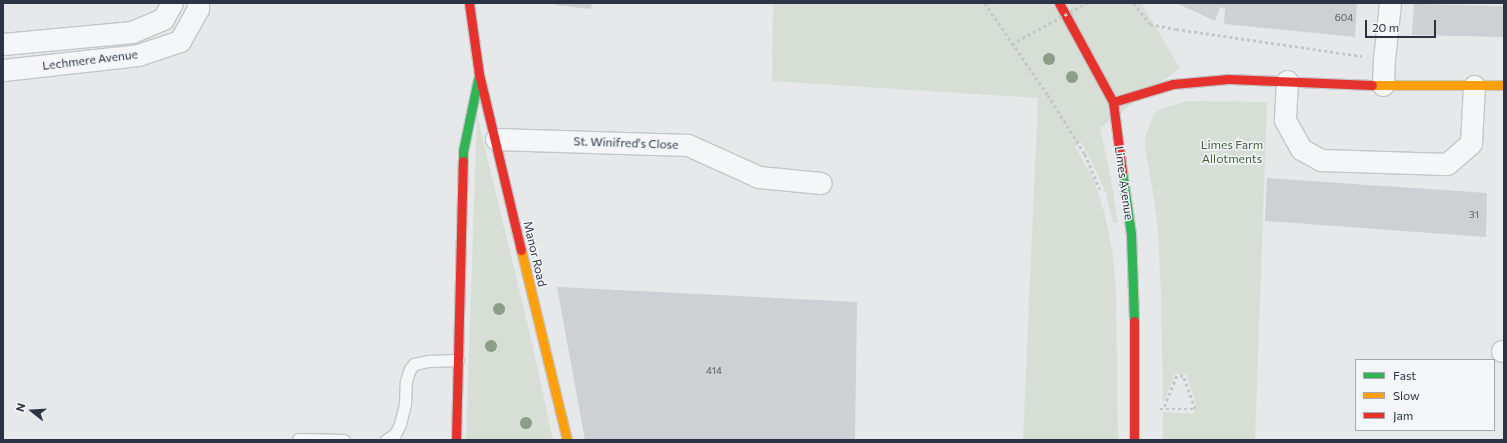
<!DOCTYPE html>
<style>
body{margin:0}
#map{position:relative;width:1507px;height:443px;overflow:hidden;background:#e6e8ea;font-family:Commissioner,sans-serif}
div>[style]{position:absolute}
.green>*{inset:0;background:#d6ded6}
.building>*{inset:0;background:#ced0d3}
.path>*{height:2.5px;margin-top:-1.25px;transform-origin:0;background:repeating-linear-gradient(90deg,#c5c6ca 0 3px,transparent 0 6px)}
.roads{filter:drop-shadow(1px 0 #c4c6c8) drop-shadow(-1px 0 #c4c6c8) drop-shadow(0 1px #c4c6c8) drop-shadow(0 -1px #c4c6c8)}
.lane>*{height:11px;margin:-5.5px;padding:0 5.5px;transform-origin:5.5px;border-radius:5.5px;background:#f5f6f7}
.street>*{height:21px;margin:-10.5px;padding:0 10.5px;transform-origin:10.5px;border-radius:10.5px;background:#f5f6f7}
.fast>*{height:9px;margin:-4.5px;padding:0 4.5px;transform-origin:4.5px;border-radius:4.5px;background:#30b455}
.slow>*{height:9px;margin:-4.5px;padding:0 4.5px;transform-origin:4.5px;border-radius:4.5px;background:#ff9f0a}
.jam>*{height:9px;margin:-4.5px;padding:0 4.5px;transform-origin:4.5px;border-radius:4.5px;background:#e5322d}
.path-bridge>*{height:2.5px;margin-top:-1.25px;transform-origin:0;background:repeating-linear-gradient(90deg,#c5c6ca 0 3px,transparent 0 6px)}
.trees>*{width:12px;height:12px;margin:-6px;border-radius:50%;background:#8a9e88}
span{translate:-50% -50%;white-space:nowrap;text-align:center;line-height:1.15;-webkit-text-stroke:3px #f4f6f9;paint-order:stroke}
.number-label{font-size:10px;color:#545c69}
.number-label span{-webkit-text-stroke-width:0}
.street-label{font-size:12px;color:#2b3445}
.park-label{font-size:12px;color:#3f6138}
.frame{position:absolute;inset:0;border:4px solid #2b3445;pointer-events:none}
.legend{position:absolute;left:1355px;top:359px;width:140px;height:72px;box-sizing:border-box;background:#f4f6f9;border:1px solid #a4a8b1;margin:0;padding:5px 7px;list-style:none;font-size:12px;color:#2b3445}
.legend li{display:flex;align-items:center;gap:8px;height:20px}
.legend b{width:20px;border:1px solid #a4a8b1}
.north{position:absolute;left:12px;top:391px;width:40px;height:40px;-webkit-text-stroke:3px #f4f6f9;paint-order:stroke;rotate:287deg;font-size:11px;font-weight:700;line-height:16px;text-align:center;color:#2b3445}
.north::after{content:'';display:block;margin:auto;width:14px;height:18px;background:#2b3445;clip-path:polygon(50% 0,100% 100%,50% 72%,0 100%)}
.scale{position:absolute;left:1365px;top:20px;width:71px;height:18px;box-sizing:border-box;border:2px solid #2b3445;border-top:0;padding-left:5px;font-size:12px;line-height:14px;white-space:nowrap;color:#2b3445;-webkit-text-stroke:3px #f4f6f9;paint-order:stroke}
</style>
<div id="map">
<div class="green">
<div style="clip-path:polygon(773px 3px,1141px 3px,1180px 68px,1100px 128px,1111px 179px,1118px 223px,1113px 223px,1106px 193px,1087px 152px,1081px 142px,1075px 147px,1094px 180px,1104px 212px,1113px 254px,1116px 292px,1118px 440px,1023px 440px,1038px 98px,772px 81px)"></div>
<div style="clip-path:polygon(1187px 101px,1267px 102px,1255px 440px,1163px 440px,1163px 412px,1194px 414px,1195px 401px,1186px 374px,1175px 374px,1163px 404px,1161px 295px,1158px 229px,1151px 180px,1145px 150px,1145px 137px,1154px 114px,1161px 109px)"></div>
<div style="clip-path:polygon(477px 115px,533px 347px,553px 440px,466px 440px)"></div>
</div>
<div class="building">
<div style="clip-path:polygon(556px 3px,592px 3px,591px 9px,555px 5px)"></div>
<div style="clip-path:polygon(1179px 3px,1357px 3px,1355px 37px,1224px 24px,1225px 8px,1220px 7px,1215px 21px,1178px 4px)"></div>
<div style="clip-path:polygon(1414px 4px,1504px 6px,1504px 37px,1412px 35px)"></div>
<div style="clip-path:polygon(1267px 178px,1487px 193px,1486px 237px,1265px 221px)"></div>
<div style="clip-path:polygon(557px 287px,857px 302px,855px 440px,585px 440px)"></div>
</div>
<div class="path">
<div style="left:985px;top:3px;width:112px;rotate:55.6deg"></div>
<div style="left:1048px;top:95px;width:70px;rotate:57.9deg"></div>
<div style="left:1085px;top:154px;width:38px;rotate:67deg"></div>
<div style="left:1134px;top:3px;width:26px;rotate:53deg"></div>
<div style="left:1150px;top:24px;width:26px;rotate:11deg"></div>
<div style="left:1176px;top:29px;width:188px;rotate:8.3deg"></div>
<div style="left:1012px;top:45px;width:6px;rotate:-39deg"></div>
<div style="left:1160px;top:409px;width:35px"></div>
<div style="left:1195px;top:409px;width:35px;rotate:-110deg"></div>
<div style="left:1183px;top:376px;width:6px;rotate:180deg"></div>
<div style="left:1177px;top:376px;width:35px;rotate:112deg"></div>
</div>
<div class="roads">
<div class="lane">
<div style="left:298px;top:439px;width:46px;rotate:1.2deg"></div>
<div style="left:386px;top:440px;width:11px;rotate:-34deg"></div>
<div style="left:395px;top:434px;width:11px;rotate:-63deg"></div>
<div style="left:400px;top:424px;width:21px;rotate:-76deg"></div>
<div style="left:405px;top:404px;width:23px;rotate:-88deg"></div>
<div style="left:406px;top:381px;width:13px;rotate:-72deg"></div>
<div style="left:410px;top:369px;width:6px;rotate:-51deg"></div>
<div style="left:414px;top:364px;width:14px;rotate:-12deg"></div>
<div style="left:428px;top:361px;width:30px;rotate:-2deg"></div>
</div>
<div class="street">
<div style="left:3px;top:44px;width:130px;rotate:-5.3deg"></div>
<div style="left:132px;top:32px;width:34px;rotate:-23deg"></div>
<div style="left:163px;top:19px;width:18px;rotate:-61deg"></div>
<div style="left:3px;top:70px;width:136px;rotate:-6.3deg"></div>
<div style="left:138px;top:55px;width:44px;rotate:-18.4deg"></div>
<div style="left:180px;top:41px;width:37px;rotate:-61deg"></div>
<div style="left:198px;top:9px;width:6px;rotate:-90deg"></div>
<div style="left:1287px;top:81px;width:39px;rotate:93deg"></div>
<div style="left:1285px;top:120px;width:33px;rotate:61deg"></div>
<div style="left:1301px;top:149px;width:23px;rotate:29deg"></div>
<div style="left:1321px;top:160px;width:126px;rotate:1.8deg"></div>
<div style="left:1447px;top:164px;width:32px;rotate:-41deg"></div>
<div style="left:1471px;top:143px;width:57px;rotate:-87deg"></div>
<div style="left:1383px;top:85px;width:26px;rotate:-88deg"></div>
<div style="left:1384px;top:59px;width:56px;rotate:-83.9deg"></div>
<div style="left:496px;top:139px;width:192px;rotate:1.8deg"></div>
<div style="left:688px;top:145px;width:78px;rotate:24.3deg"></div>
<div style="left:759px;top:177px;width:62px;rotate:5.5deg"></div>
<div style="left:1502px;top:351px;width:2px"></div>
</div>
<div class="fast">
<div style="left:463px;top:161px;width:10px;rotate:-90deg"></div>
<div style="left:463px;top:151px;width:74px;rotate:-78.2deg"></div>
<div style="left:1122px;top:171px;width:64px;rotate:81.9deg"></div>
<div style="left:1131px;top:234px;width:87px;rotate:88deg"></div>
</div>
<div class="slow">
<div style="left:1372px;top:85px;width:132px"></div>
<div style="left:521px;top:250px;width:195px;rotate:76.4deg"></div>
</div>
<div class="jam">
<div style="left:469px;top:3px;width:72px;rotate:82deg"></div>
<div style="left:479px;top:74px;width:181px;rotate:76.6deg"></div>
<div style="left:1059px;top:3px;width:113px;rotate:61.4deg"></div>
<div style="left:1113px;top:102px;width:70px;rotate:82.6deg"></div>
<div style="left:1113px;top:102px;width:63px;rotate:-16.7deg"></div>
<div style="left:1173px;top:84px;width:55px;rotate:-5.2deg"></div>
<div style="left:1228px;top:79px;width:144px;rotate:2.4deg"></div>
<div style="left:1134px;top:321px;width:119px;rotate:90deg"></div>
<div style="left:456px;top:440px;width:279px;rotate:-88.6deg"></div>
</div>
</div>
<div class="path-bridge">
<div style="left:1017px;top:41px;width:80px;rotate:-28.5deg"></div>
</div>
<div class="trees">
<div style="left:1049px;top:59px"></div>
<div style="left:1072px;top:77px"></div>
<div style="left:499px;top:309px"></div>
<div style="left:491px;top:346px"></div>
<div style="left:526px;top:423px"></div>
</div>
<div class="number-label">
<span style="left:1344px;top:18px">604</span>
<span style="left:1474px;top:215px">31</span>
<span style="left:714px;top:371px">414</span>
</div>
<div class="street-label">
<span style="left:90px;top:60px;rotate:-7deg">Lechmere Avenue</span>
<span style="left:626px;top:143px;rotate:2deg">St. Winifred's Close</span>
<span style="left:1124px;top:183px;rotate:82deg">Limes Avenue</span>
<span style="left:535px;top:254px;rotate:77deg">Manor Road</span>
</div>
<div class="park-label">
<span style="left:1232px;top:152px">Limes Farm<br>Allotments</span>
</div>
<div class="frame"></div>
<ul class="legend">
<li><b style="height:5px;background:#30b455"></b>Fast</li>
<li><b style="height:5px;background:#ff9f0a"></b>Slow</li>
<li><b style="height:5px;background:#e5322d"></b>Jam</li>
</ul>
<div class="north">N</div>
<div class="scale">20 m</div>
</div>
